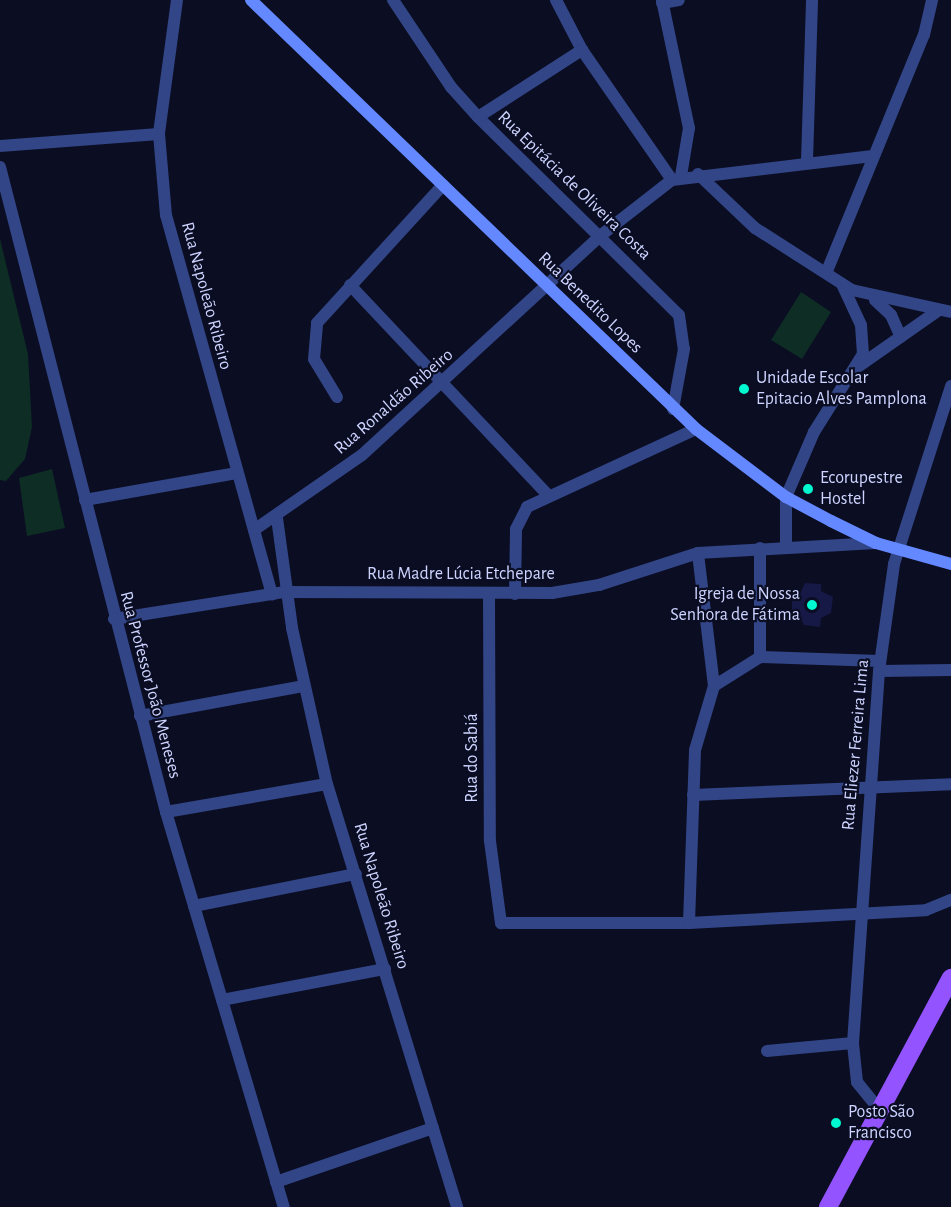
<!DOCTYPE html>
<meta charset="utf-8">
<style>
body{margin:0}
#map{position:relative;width:951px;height:1207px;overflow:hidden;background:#0b0d23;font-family:"Alegreya Sans",sans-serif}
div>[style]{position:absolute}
.green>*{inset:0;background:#0e2d24}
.building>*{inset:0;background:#161845}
.minor>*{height:12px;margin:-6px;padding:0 6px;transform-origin:6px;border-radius:6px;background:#324586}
.secondary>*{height:12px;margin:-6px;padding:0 6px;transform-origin:6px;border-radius:6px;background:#6488ff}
.primary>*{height:18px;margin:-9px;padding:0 9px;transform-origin:9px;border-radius:9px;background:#9354ff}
.dots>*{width:16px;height:16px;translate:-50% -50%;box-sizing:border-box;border:3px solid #0b0d23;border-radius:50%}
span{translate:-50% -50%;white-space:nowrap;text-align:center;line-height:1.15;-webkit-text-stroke:4.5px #0b0d23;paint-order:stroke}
.street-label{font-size:18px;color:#cdd4ff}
.poi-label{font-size:18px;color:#cdd4ff}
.left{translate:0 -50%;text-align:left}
.right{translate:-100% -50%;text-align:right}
</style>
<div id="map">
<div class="green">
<div style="clip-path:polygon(0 239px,28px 354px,32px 427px,25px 459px,6px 481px,0 480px)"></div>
<div style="clip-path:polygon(801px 292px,831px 312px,802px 359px,771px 340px)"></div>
<div style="clip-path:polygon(52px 469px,65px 528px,27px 536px,19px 478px)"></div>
</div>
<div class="building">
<div style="clip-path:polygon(805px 583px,821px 584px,821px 591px,833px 597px,831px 613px,821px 618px,820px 627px,804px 625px,798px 613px,792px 612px,792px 596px,799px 596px)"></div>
</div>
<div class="minor">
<div style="left:177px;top:0;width:135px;rotate:97.7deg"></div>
<div style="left:159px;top:134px;width:81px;rotate:85.1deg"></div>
<div style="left:166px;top:215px;width:394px;rotate:74.4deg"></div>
<div style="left:393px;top:0;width:105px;rotate:56.3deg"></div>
<div style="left:451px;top:87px;width:40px;rotate:48deg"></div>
<div style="left:478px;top:117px;width:282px;rotate:44.6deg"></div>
<div style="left:679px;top:315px;width:34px;rotate:82deg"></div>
<div style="left:684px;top:349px;width:61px;rotate:100.4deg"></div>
<div style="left:556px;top:0;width:56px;rotate:62.5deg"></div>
<div style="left:582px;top:50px;width:158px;rotate:55.3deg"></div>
<div style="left:662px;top:0;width:131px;rotate:78.1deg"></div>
<div style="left:689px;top:128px;width:49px;rotate:99.5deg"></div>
<div style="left:662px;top:3px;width:17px;rotate:-10deg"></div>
<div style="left:478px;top:117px;width:124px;rotate:-32.8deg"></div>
<div style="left:0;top:146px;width:159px;rotate:-4.3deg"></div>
<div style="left:807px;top:161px;width:161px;rotate:-88.2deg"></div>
<div style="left:0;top:167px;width:666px;rotate:75.57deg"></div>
<div style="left:166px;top:812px;width:412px;rotate:73.4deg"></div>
<div style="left:698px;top:174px;width:79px;rotate:43.5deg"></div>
<div style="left:755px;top:228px;width:115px;rotate:32.6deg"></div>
<div style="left:852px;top:290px;width:101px;rotate:12.5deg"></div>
<div style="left:827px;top:271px;width:255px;rotate:-67.7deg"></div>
<div style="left:924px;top:35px;width:36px;rotate:-77deg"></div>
<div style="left:350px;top:285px;width:287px;rotate:46.7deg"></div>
<div style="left:875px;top:300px;width:22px;rotate:43deg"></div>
<div style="left:891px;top:315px;width:24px;rotate:66deg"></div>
<div style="left:859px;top:366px;width:98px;rotate:-35deg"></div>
<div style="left:337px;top:397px;width:44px;rotate:-121.2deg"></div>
<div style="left:314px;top:359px;width:36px;rotate:-85deg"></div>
<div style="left:317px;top:323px;width:187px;rotate:-47.6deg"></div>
<div style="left:85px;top:500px;width:154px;rotate:-10.1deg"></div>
<div style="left:277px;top:518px;width:111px;rotate:82.2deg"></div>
<div style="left:292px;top:628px;width:160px;rotate:77.4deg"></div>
<div style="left:327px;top:784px;width:443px;rotate:72.9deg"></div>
<div style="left:254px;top:530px;width:131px;rotate:-34.8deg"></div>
<div style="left:362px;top:455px;width:323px;rotate:-42.6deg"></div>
<div style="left:600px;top:236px;width:91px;rotate:-37.9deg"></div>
<div style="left:672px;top:180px;width:202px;rotate:-6.8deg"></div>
<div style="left:786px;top:547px;width:50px;rotate:-90deg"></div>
<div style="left:786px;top:497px;width:71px;rotate:-66.7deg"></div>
<div style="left:814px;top:432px;width:92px;rotate:-57.9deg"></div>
<div style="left:863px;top:354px;width:29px;rotate:-94deg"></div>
<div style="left:861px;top:325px;width:45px;rotate:-114.9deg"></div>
<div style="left:760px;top:548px;width:109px;rotate:90deg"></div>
<div style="left:515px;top:594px;width:65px;rotate:-89.1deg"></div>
<div style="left:516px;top:529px;width:25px;rotate:-63deg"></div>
<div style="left:527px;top:507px;width:186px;rotate:-24.8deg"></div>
<div style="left:489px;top:595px;width:246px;rotate:89.8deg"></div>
<div style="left:490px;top:841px;width:83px;rotate:82.4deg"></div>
<div style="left:501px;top:923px;width:188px"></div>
<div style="left:689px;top:923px;width:237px;rotate:-3.1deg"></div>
<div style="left:926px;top:910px;width:27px;rotate:-22deg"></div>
<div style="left:114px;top:619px;width:173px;rotate:-9deg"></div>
<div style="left:285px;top:592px;width:267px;rotate:0.2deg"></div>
<div style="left:552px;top:593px;width:48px;rotate:-9.7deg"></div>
<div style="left:599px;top:585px;width:104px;rotate:-17.9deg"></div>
<div style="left:698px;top:553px;width:178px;rotate:-3.2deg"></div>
<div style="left:879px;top:671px;width:72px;rotate:-0.8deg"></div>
<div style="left:714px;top:686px;width:54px;rotate:-32.2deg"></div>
<div style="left:760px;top:657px;width:120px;rotate:1.9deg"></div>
<div style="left:140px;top:716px;width:167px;rotate:-10.4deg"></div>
<div style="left:693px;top:795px;width:258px;rotate:-2.4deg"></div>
<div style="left:166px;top:812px;width:163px;rotate:-9.9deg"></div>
<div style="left:194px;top:906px;width:165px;rotate:-11.2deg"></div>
<div style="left:689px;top:923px;width:173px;rotate:-88deg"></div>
<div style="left:695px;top:750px;width:67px;rotate:-73.5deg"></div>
<div style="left:714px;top:686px;width:134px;rotate:-96.9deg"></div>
<div style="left:222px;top:1000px;width:166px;rotate:-10.8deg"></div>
<div style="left:767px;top:1051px;width:86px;rotate:-5.3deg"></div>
<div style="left:878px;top:1108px;width:33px;rotate:-129deg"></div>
<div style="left:857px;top:1082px;width:39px;rotate:-96deg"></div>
<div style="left:853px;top:1043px;width:373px;rotate:-86deg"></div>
<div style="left:879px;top:671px;width:108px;rotate:-82deg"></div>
<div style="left:894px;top:564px;width:187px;rotate:-72.2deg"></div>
<div style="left:276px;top:1182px;width:166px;rotate:-19deg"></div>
</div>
<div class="secondary">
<div style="left:251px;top:0;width:618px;rotate:43.95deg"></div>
<div style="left:696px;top:429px;width:113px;rotate:37.1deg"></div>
<div style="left:786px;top:497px;width:51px;rotate:28.1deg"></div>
<div style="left:831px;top:521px;width:50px;rotate:26.1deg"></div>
<div style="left:876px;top:543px;width:78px;rotate:15.6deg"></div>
</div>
<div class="primary">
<div style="left:828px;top:1207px;width:260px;rotate:-61.8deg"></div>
</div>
<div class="dots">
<div style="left:744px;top:389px;background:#00f8d1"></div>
<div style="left:808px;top:489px;background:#00f8d1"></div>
<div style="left:812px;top:605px;background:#00f8d1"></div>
<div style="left:836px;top:1123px;background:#00f8d1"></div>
</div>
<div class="street-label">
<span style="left:574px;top:186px;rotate:44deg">Rua Epitácia de Oliveira Costa</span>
<span style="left:206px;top:296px;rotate:75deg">Rua Napoleão Ribeiro</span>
<span style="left:590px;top:303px;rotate:44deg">Rua Benedito Lopes</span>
<span style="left:394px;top:402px;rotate:-41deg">Rua Ronaldão Ribeiro</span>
<span style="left:461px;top:574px">Rua Madre Lúcia Etchepare</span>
<span style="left:150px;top:685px;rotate:75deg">Rua Professor João Meneses</span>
<span style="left:856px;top:745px;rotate:-85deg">Rua Eliezer Ferreira Lima</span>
<span style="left:472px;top:758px;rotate:-90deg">Rua do Sabiá</span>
<span style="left:381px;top:896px;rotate:73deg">Rua Napoleão Ribeiro</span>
</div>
<div class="poi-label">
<span class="left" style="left:756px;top:389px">Unidade Escolar<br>Epitacio Alves Pamplona</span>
<span class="left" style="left:820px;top:489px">Ecorupestre<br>Hostel</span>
<span class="right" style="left:800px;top:605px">Igreja de Nossa<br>Senhora de Fátima</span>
<span class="left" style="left:848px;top:1123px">Posto São<br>Francisco</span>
</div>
</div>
